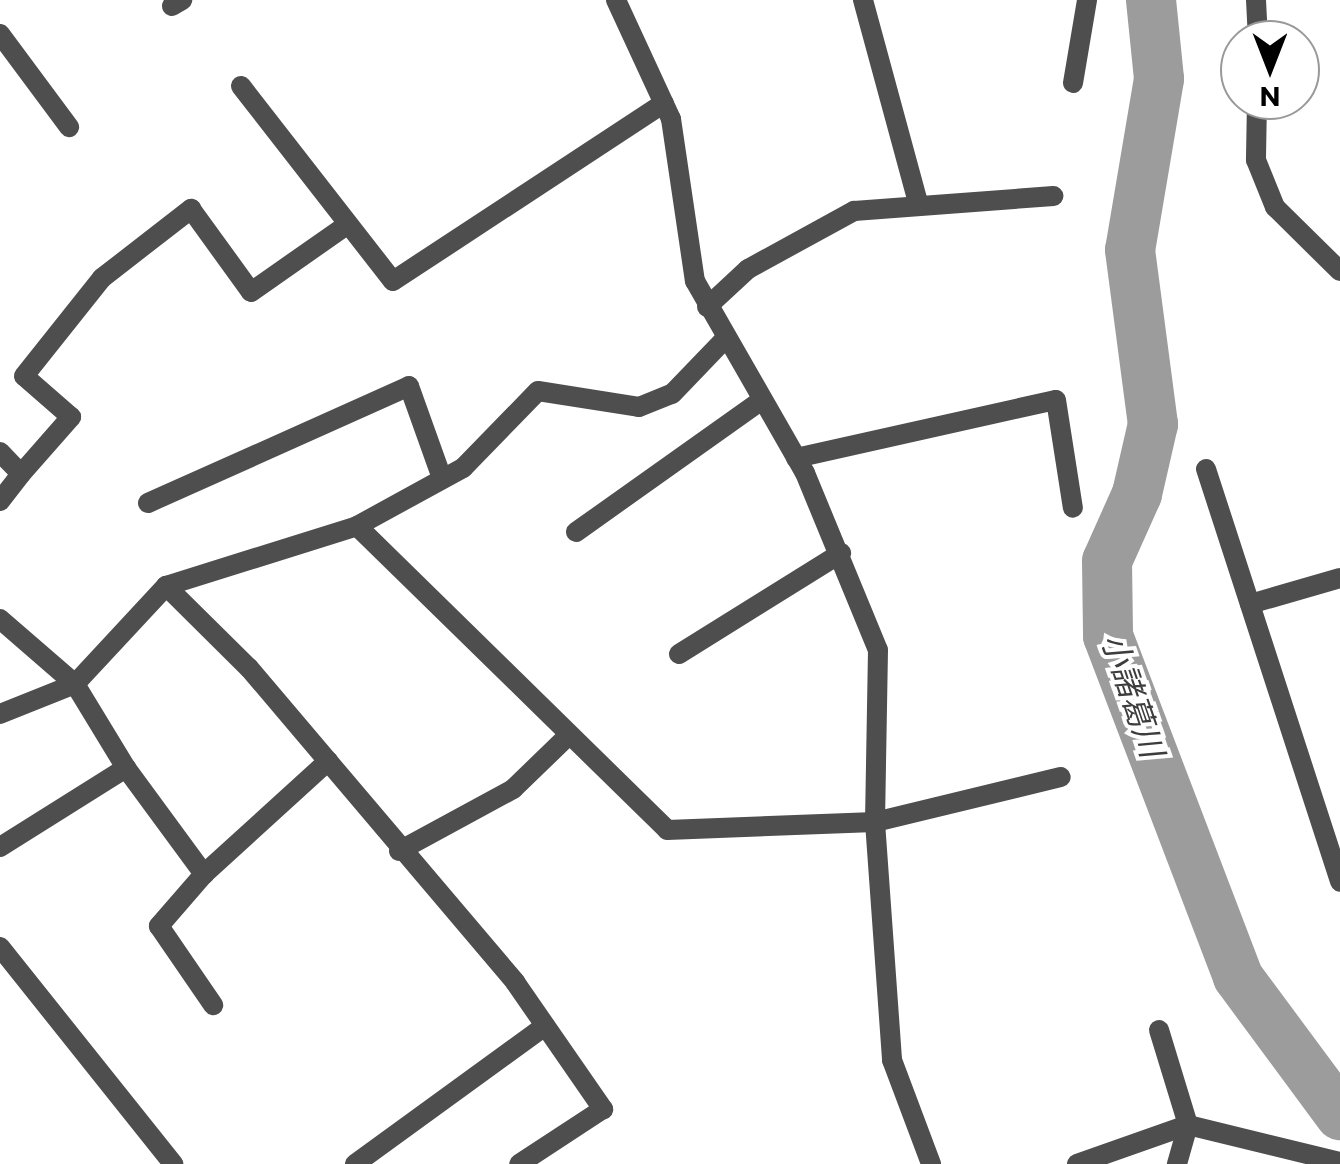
<!DOCTYPE html>
<meta charset="utf-8">
<style>
body{margin:0}
#map{position:relative;width:1340px;height:1164px;overflow:hidden;background:#fff;font-family:Commissioner,"Noto Sans JP",sans-serif}
div>[style]{position:absolute}
.river>*{height:50px;margin:-25px;padding:0 25px;transform-origin:25px;border-radius:25px;background:#9c9c9c}
.minor>*{height:20px;margin:-10px;padding:0 10px;transform-origin:10px;border-radius:10px;background:#4e4e4e}
span{translate:-50% -50%;white-space:nowrap;text-align:center;line-height:1.15;-webkit-text-stroke:8px #fff;paint-order:stroke}
.water-label{font-size:32px;color:#3d3d3d;font-style:italic}
.north{position:absolute;left:1220px;top:20px;width:100px;height:100px;box-sizing:border-box;background:#fff;border:2px solid #999;border-radius:50%;rotate:180deg;font-size:28px;font-weight:700;line-height:40px;text-align:center;color:#000}
.north::after{content:'';display:block;margin:auto;width:35px;height:45px;background:#000;clip-path:polygon(50% 0,100% 100%,50% 72%,0 100%)}
</style>
<div id="map">
<div class="river">
<div style="left:1151px;top:0;width:79px;rotate:84.2deg"></div>
<div style="left:1159px;top:79px;width:173px;rotate:99.6deg"></div>
<div style="left:1130px;top:250px;width:176px;rotate:82.5deg"></div>
<div style="left:1153px;top:424px;width:72px;rotate:102.9deg"></div>
<div style="left:1137px;top:494px;width:73px;rotate:114.1deg"></div>
<div style="left:1107px;top:561px;width:75px;rotate:89.2deg"></div>
<div style="left:1108px;top:636px;width:365px;rotate:69.1deg"></div>
<div style="left:1238px;top:977px;width:172px;rotate:53.5deg"></div>
</div>
<div class="minor">
<div style="left:616px;top:0;width:131px;rotate:65.2deg"></div>
<div style="left:671px;top:119px;width:164px;rotate:81.6deg"></div>
<div style="left:695px;top:281px;width:221px;rotate:60.2deg"></div>
<div style="left:805px;top:473px;width:191px;rotate:67.6deg"></div>
<div style="left:878px;top:650px;width:172px;rotate:91deg"></div>
<div style="left:875px;top:822px;width:239px;rotate:85.9deg"></div>
<div style="left:892px;top:1060px;width:111px;rotate:69.4deg"></div>
<div style="left:863px;top:0;width:213px;rotate:74.8deg"></div>
<div style="left:1256px;top:0;width:40px;rotate:87.1deg"></div>
<div style="left:172px;top:6px;width:12px;rotate:-31deg"></div>
<div style="left:0;top:34px;width:116px;rotate:53.4deg"></div>
<div style="left:1073px;top:83px;width:84px;rotate:-80.4deg"></div>
<div style="left:241px;top:86px;width:247px;rotate:52.1deg"></div>
<div style="left:393px;top:281px;width:324px;rotate:-33.3deg"></div>
<div style="left:1257px;top:100px;width:60px;rotate:91deg"></div>
<div style="left:1256px;top:160px;width:51px;rotate:68deg"></div>
<div style="left:1275px;top:207px;width:91px;rotate:44.6deg"></div>
<div style="left:707px;top:307px;width:56px;rotate:-42.8deg"></div>
<div style="left:748px;top:269px;width:121px;rotate:-28.7deg"></div>
<div style="left:854px;top:211px;width:200px;rotate:-4.3deg"></div>
<div style="left:0;top:452px;width:30px;rotate:46deg"></div>
<div style="left:21px;top:474px;width:76px;rotate:-48.7deg"></div>
<div style="left:71px;top:417px;width:62px;rotate:-138.9deg"></div>
<div style="left:24px;top:376px;width:125px;rotate:-51.5deg"></div>
<div style="left:102px;top:278px;width:113px;rotate:-37.8deg"></div>
<div style="left:191px;top:209px;width:102px;rotate:54.1deg"></div>
<div style="left:251px;top:292px;width:118px;rotate:-35deg"></div>
<div style="left:796px;top:458px;width:266px;rotate:-12.6deg"></div>
<div style="left:1056px;top:400px;width:109px;rotate:81.1deg"></div>
<div style="left:1206px;top:469px;width:434px;rotate:72deg"></div>
<div style="left:0;top:501px;width:34px;rotate:-52deg"></div>
<div style="left:148px;top:503px;width:286px;rotate:-24.1deg"></div>
<div style="left:409px;top:386px;width:98px;rotate:70.3deg"></div>
<div style="left:357px;top:526px;width:434px;rotate:44.4deg"></div>
<div style="left:667px;top:830px;width:208px;rotate:-2.2deg"></div>
<div style="left:875px;top:822px;width:191px;rotate:-13.6deg"></div>
<div style="left:576px;top:532px;width:226px;rotate:-35.4deg"></div>
<div style="left:166px;top:586px;width:117px;rotate:44.7deg"></div>
<div style="left:249px;top:668px;width:412px;rotate:49.7deg"></div>
<div style="left:515px;top:982px;width:155px;rotate:55.3deg"></div>
<div style="left:603px;top:1109px;width:100px;rotate:146.8deg"></div>
<div style="left:1250px;top:604px;width:94px;rotate:-16.1deg"></div>
<div style="left:0;top:619px;width:99px;rotate:40.9deg"></div>
<div style="left:75px;top:684px;width:81px;rotate:158.2deg"></div>
<div style="left:679px;top:654px;width:191px;rotate:-31.9deg"></div>
<div style="left:126px;top:768px;width:132px;rotate:53.7deg"></div>
<div style="left:204px;top:874px;width:69px;rotate:130.9deg"></div>
<div style="left:159px;top:926px;width:96px;rotate:55.6deg"></div>
<div style="left:0;top:847px;width:149px;rotate:-32.1deg"></div>
<div style="left:126px;top:768px;width:98px;rotate:-121.3deg"></div>
<div style="left:75px;top:684px;width:134px;rotate:-47.1deg"></div>
<div style="left:166px;top:586px;width:200px;rotate:-17.4deg"></div>
<div style="left:357px;top:526px;width:121px;rotate:-28.7deg"></div>
<div style="left:463px;top:468px;width:107px;rotate:-45.8deg"></div>
<div style="left:538px;top:391px;width:102px;rotate:9deg"></div>
<div style="left:639px;top:407px;width:35px;rotate:-22deg"></div>
<div style="left:672px;top:394px;width:74px;rotate:-46.1deg"></div>
<div style="left:399px;top:851px;width:130px;rotate:-28.5deg"></div>
<div style="left:513px;top:789px;width:78px;rotate:-44deg"></div>
<div style="left:204px;top:874px;width:168px;rotate:-42.3deg"></div>
<div style="left:0;top:947px;width:278px;rotate:51.4deg"></div>
<div style="left:1159px;top:1030px;width:99px;rotate:73deg"></div>
<div style="left:1188px;top:1125px;width:41px;rotate:105.8deg"></div>
<div style="left:355px;top:1164px;width:235px;rotate:-36deg"></div>
<div style="left:1077px;top:1164px;width:118px;rotate:-19.4deg"></div>
<div style="left:1188px;top:1125px;width:156px;rotate:13.7deg"></div>
</div>
<div class="water-label">
<span style="left:1134px;top:695px;rotate:71deg">小諸葛川</span>
</div>
<div class="north">N</div>
</div>
